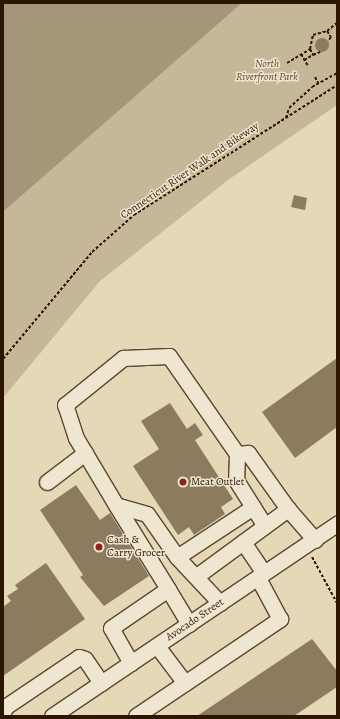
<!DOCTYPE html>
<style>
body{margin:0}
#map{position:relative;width:340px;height:719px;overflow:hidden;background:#e5d8b7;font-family:Alegreya,serif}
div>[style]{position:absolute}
.green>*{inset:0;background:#c6b798}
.water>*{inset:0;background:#a69679}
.building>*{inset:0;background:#8d7b5f}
.round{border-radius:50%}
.path>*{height:2px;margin-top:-1px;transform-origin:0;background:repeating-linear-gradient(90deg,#2d1600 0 3px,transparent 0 5px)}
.roads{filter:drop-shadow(1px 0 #5b462e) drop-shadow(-1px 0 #5b462e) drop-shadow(0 1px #5b462e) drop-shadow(0 -1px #5b462e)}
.minor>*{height:15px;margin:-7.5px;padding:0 7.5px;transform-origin:7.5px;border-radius:7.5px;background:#eee6d0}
.dots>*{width:11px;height:11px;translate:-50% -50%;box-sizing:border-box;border:2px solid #eee6d0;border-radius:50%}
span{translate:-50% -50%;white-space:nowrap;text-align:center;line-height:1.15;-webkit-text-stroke:3px #eee6d0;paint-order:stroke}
.park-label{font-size:11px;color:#5b462e;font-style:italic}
.street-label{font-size:11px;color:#2d1600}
.poi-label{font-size:11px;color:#2d1600}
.left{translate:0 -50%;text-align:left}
.frame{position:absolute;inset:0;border:4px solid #2d1600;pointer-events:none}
</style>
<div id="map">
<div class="green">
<div style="clip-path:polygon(242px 3px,337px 3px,337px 105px,228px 180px,100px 281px,3px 398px,3px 212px)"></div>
</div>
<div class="water">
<div style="clip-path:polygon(3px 3px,242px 3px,3px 212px)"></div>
</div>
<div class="building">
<div class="round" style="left:315px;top:38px;width:14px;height:14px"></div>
<div style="clip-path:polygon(294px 195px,307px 198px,305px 210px,291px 207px)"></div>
<div style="clip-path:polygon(337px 358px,337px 427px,295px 458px,262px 412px)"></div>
<div style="clip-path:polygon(170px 403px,187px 429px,195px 423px,203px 435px,195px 440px,233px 499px,221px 507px,225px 514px,194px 535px,189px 527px,178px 535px,133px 466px,159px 449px,141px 421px)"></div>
<div style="clip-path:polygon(76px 485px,100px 520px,110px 513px,149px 576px,104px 606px,80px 577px,83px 575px,40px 510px)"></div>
<div style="clip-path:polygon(46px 563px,85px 619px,3px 676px,3px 607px,11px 601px,7px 596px,18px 589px,15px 585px)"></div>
<div style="clip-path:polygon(312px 639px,337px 671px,337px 687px,294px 716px,197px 716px)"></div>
</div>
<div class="path">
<div style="left:327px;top:31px;width:7px;rotate:56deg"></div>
<div style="left:331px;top:37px;width:5px;rotate:127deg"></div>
<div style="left:310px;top:49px;width:7px;rotate:63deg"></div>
<div style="left:313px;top:55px;width:8px;rotate:-23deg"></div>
<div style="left:301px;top:54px;width:14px;rotate:60deg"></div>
<div style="left:304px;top:60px;width:10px;rotate:-29deg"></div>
<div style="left:287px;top:63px;width:27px;rotate:-31deg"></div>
<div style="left:310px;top:49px;width:14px;rotate:-78deg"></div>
<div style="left:313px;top:35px;width:15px;rotate:-16deg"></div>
<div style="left:327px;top:31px;width:13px;rotate:-39deg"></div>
<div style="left:315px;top:77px;width:7px;rotate:63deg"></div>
<div style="left:286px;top:118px;width:10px;rotate:-73deg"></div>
<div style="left:289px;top:108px;width:31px;rotate:-42deg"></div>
<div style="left:312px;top:87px;width:29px;rotate:-29deg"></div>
<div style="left:3px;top:359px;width:139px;rotate:-50.2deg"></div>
<div style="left:92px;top:252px;width:56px;rotate:-41.4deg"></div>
<div style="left:134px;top:215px;width:241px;rotate:-32.6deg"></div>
<div style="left:312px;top:557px;width:52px;rotate:61.5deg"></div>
</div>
<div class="roads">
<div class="minor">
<div style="left:47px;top:482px;width:48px;rotate:-37.3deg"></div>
<div style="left:116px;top:505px;width:99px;rotate:58.2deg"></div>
<div style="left:288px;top:509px;width:41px;rotate:48.9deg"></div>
<div style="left:243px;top:542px;width:37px;rotate:56deg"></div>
<div style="left:177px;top:557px;width:91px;rotate:-33.3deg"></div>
<div style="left:198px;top:575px;width:112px;rotate:-36.3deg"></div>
<div style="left:288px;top:509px;width:69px;rotate:-125.5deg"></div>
<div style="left:248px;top:453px;width:11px;rotate:175deg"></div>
<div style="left:220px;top:603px;width:63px;rotate:-133.1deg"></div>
<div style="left:177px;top:557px;width:52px;rotate:-124.9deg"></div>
<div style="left:147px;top:514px;width:32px;rotate:-164deg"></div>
<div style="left:116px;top:505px;width:78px;rotate:-120.8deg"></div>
<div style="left:76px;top:438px;width:35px;rotate:-108deg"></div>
<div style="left:65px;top:405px;width:75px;rotate:-39deg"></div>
<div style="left:123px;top:358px;width:46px;rotate:-2.5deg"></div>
<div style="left:169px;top:356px;width:119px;rotate:55.2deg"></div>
<div style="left:237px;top:454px;width:26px;rotate:92deg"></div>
<div style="left:236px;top:480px;width:54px;rotate:57.8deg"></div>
<div style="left:157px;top:646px;width:46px;rotate:52.9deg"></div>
<div style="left:185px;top:683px;width:115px;rotate:-34deg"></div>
<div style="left:280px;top:619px;width:47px;rotate:-118.2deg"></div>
<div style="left:131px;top:663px;width:40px;rotate:-119.7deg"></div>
<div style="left:111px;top:628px;width:69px;rotate:-34.4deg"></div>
<div style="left:168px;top:589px;width:41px;rotate:59deg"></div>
<div style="left:3px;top:713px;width:6px;rotate:-72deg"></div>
<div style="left:5px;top:707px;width:89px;rotate:-34deg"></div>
<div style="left:79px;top:657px;width:6px;rotate:18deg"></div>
<div style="left:85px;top:659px;width:29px;rotate:56deg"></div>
<div style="left:52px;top:716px;width:344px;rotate:-34deg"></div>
<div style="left:136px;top:716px;width:59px;rotate:-34deg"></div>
</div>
</div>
<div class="dots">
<div style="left:183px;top:482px;background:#8f2418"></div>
<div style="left:99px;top:547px;background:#8f2418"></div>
</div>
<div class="park-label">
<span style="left:267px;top:71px">North<br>Riverfront Park</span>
</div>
<div class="street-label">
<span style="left:190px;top:171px;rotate:-34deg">Connecticut River Walk and Bikeway</span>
<span style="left:195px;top:620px;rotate:-34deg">Avocado Street</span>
</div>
<div class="poi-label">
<span class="left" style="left:191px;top:482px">Meat Outlet</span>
<span class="left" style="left:107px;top:547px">Cash &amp;<br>Carry Grocer</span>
</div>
<div class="frame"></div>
</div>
